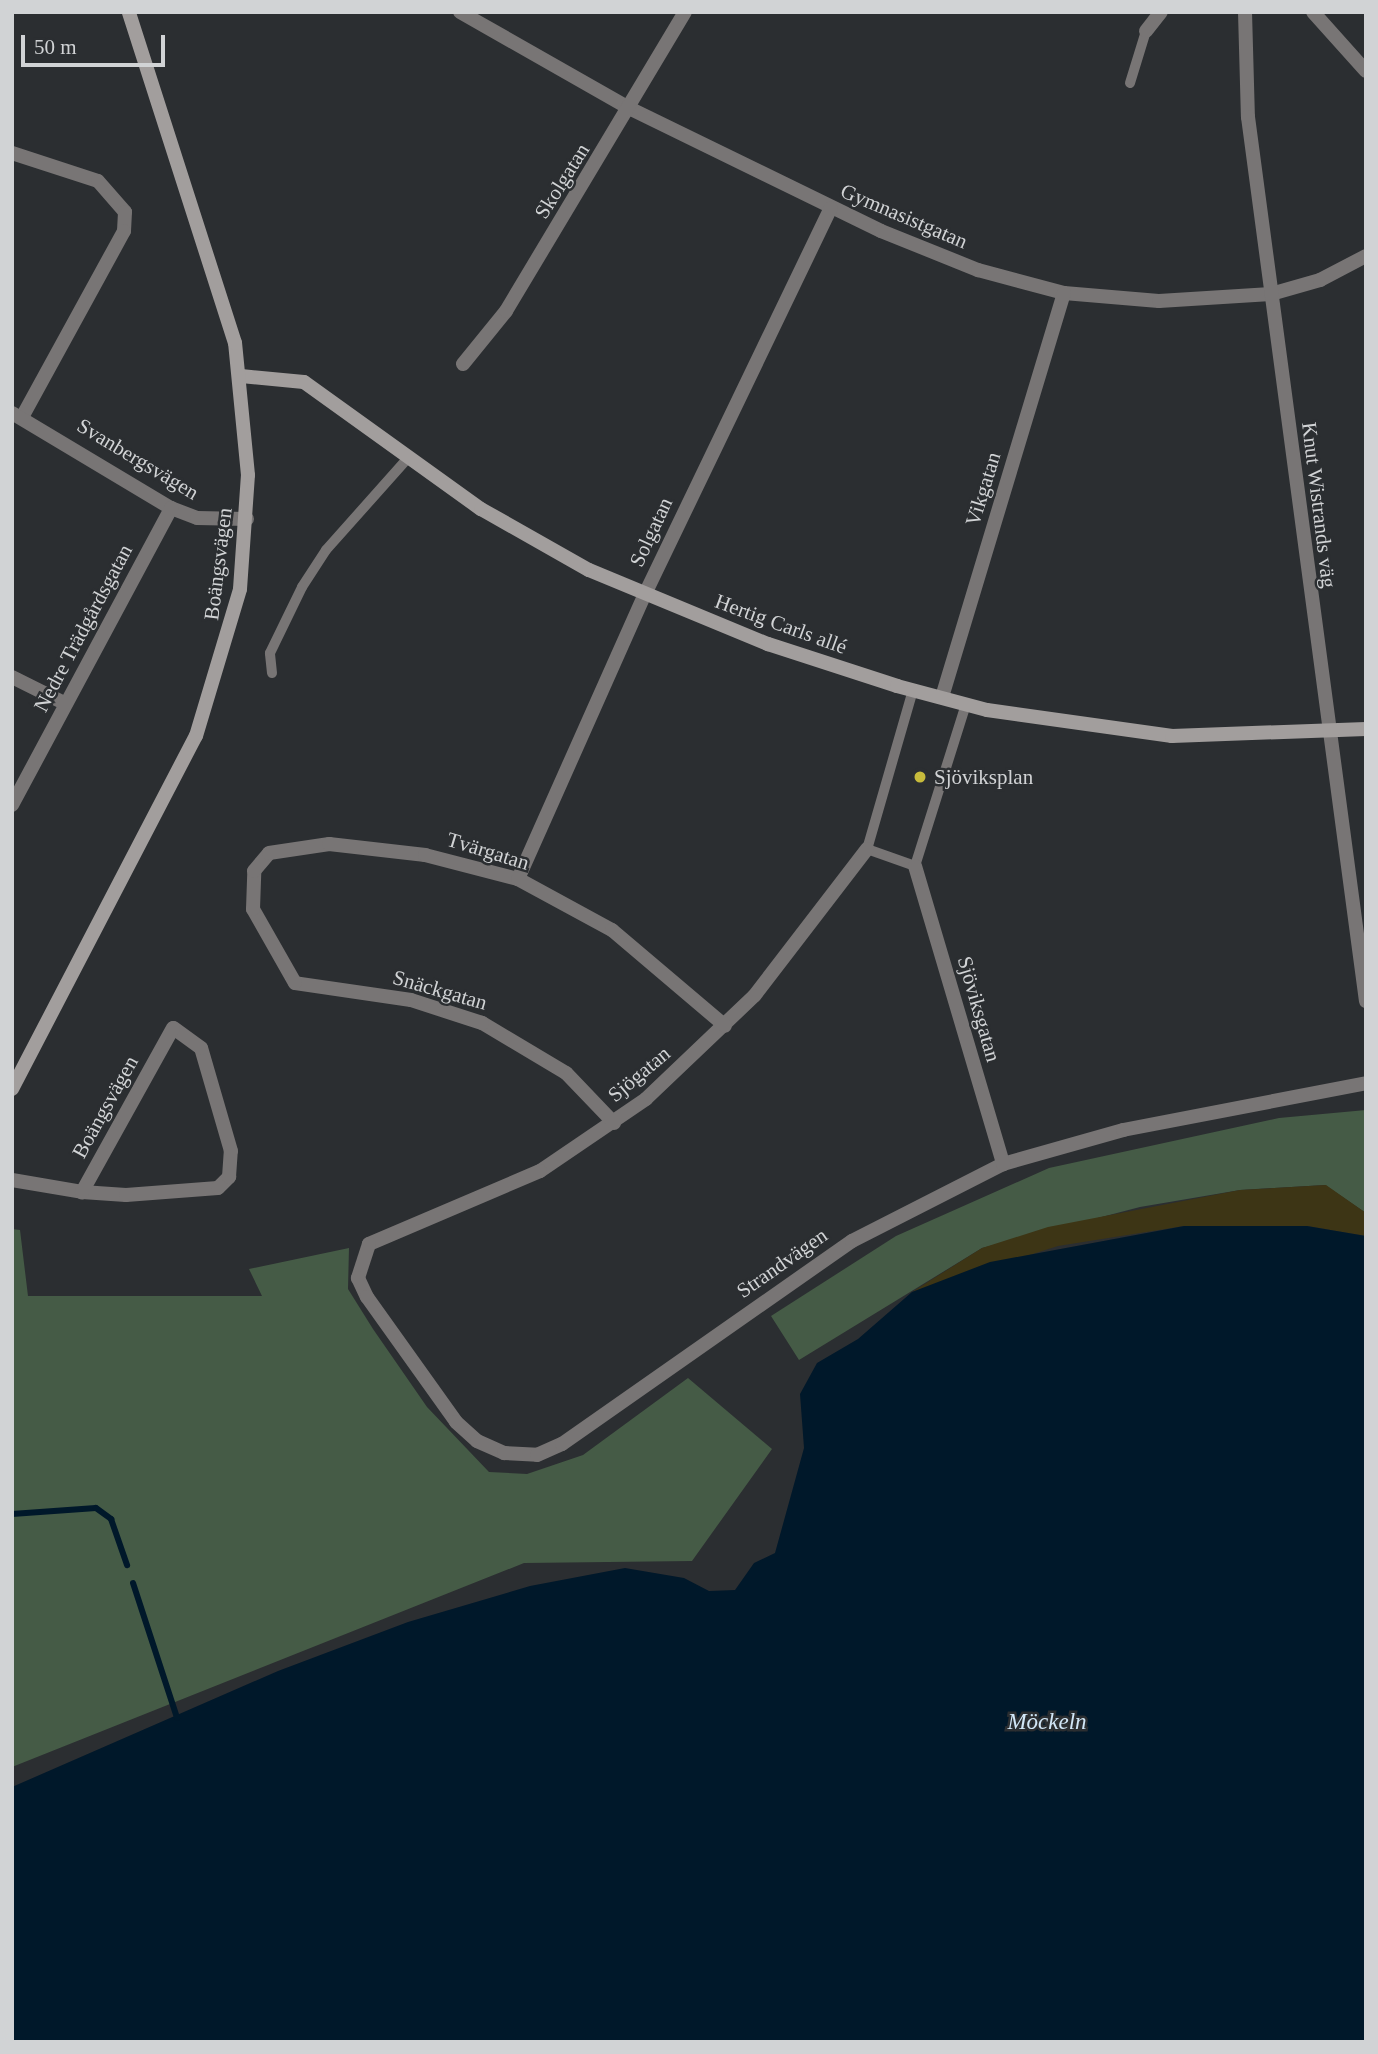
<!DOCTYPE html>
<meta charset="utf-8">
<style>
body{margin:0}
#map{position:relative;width:1378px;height:2054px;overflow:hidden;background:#2b2e31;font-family:"Times New Roman",serif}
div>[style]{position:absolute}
.green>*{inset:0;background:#455b46}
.sand>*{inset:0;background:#3d3515}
.water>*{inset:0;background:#00182a}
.stream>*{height:6px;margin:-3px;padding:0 3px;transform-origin:3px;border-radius:3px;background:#00182a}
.lane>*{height:10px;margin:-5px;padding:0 5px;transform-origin:5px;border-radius:5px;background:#787575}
.street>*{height:14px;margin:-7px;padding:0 7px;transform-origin:7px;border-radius:7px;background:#787575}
.secondary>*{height:14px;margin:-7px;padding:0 7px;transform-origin:7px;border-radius:7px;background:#a29e9d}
.dots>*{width:19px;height:19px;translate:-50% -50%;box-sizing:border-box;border:4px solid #2b2e31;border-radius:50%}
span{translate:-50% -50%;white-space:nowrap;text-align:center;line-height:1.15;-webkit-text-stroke:5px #2b2e31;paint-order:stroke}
.street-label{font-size:21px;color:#d1d3d5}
.poi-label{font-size:21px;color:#d1d3d5}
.left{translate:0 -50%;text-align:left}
.water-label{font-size:23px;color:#d1e6f6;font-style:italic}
.frame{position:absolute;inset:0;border:14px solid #d1d3d5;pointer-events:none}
.scale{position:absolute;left:21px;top:35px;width:144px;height:32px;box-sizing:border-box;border:4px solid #d1d3d5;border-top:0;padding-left:9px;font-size:21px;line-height:24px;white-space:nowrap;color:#d1d3d5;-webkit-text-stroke:5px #2b2e31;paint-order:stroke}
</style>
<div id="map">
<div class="green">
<div style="clip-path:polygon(1366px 1110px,1366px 1213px,1325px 1185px,1240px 1190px,1140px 1207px,982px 1248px,799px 1360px,771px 1316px,896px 1236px,1049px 1168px,1279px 1118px)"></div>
<div style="clip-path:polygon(12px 1229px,20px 1230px,28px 1296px,262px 1296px,249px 1269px,349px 1248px,348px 1289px,373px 1329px,427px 1407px,489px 1472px,527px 1474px,583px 1455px,688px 1378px,772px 1449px,692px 1561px,524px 1563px,12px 1767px)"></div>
</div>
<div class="sand">
<div style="clip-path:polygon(1326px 1185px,1366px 1213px,1366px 1236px,1307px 1226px,1184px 1226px,1058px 1246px,912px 1292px,982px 1248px,1048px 1227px,1240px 1190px)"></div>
</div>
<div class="water">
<div style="clip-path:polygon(1184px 1226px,1307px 1226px,1366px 1236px,1366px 2042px,12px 2042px,12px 1787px,278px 1671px,408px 1622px,530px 1586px,625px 1568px,684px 1578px,709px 1591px,735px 1590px,754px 1563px,775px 1553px,804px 1448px,800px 1394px,817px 1363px,858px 1339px,912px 1292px,990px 1262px)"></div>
</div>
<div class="stream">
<div style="left:12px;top:1514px;width:84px;rotate:-4.1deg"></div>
<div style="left:96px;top:1508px;width:19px;rotate:36deg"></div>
<div style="left:111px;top:1519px;width:49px;rotate:70.8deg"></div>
<div style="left:133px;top:1583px;width:142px;rotate:71.9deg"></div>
</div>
<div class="lane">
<div style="left:1130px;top:83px;width:54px;rotate:-72.9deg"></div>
<div style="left:272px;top:673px;width:20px;rotate:-96deg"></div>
<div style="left:270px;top:653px;width:73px;rotate:-64.1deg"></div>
<div style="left:302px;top:587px;width:44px;rotate:-57deg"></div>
<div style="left:326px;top:550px;width:125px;rotate:-48.3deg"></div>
<div style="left:913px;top:690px;width:166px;rotate:106.1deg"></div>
<div style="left:867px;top:849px;width:51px;rotate:19.5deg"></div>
<div style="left:915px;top:866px;width:170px;rotate:-72.5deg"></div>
</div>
<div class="street">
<div style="left:460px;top:12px;width:197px;rotate:29.6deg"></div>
<div style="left:631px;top:109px;width:278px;rotate:26deg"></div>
<div style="left:881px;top:231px;width:105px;rotate:21.9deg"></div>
<div style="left:978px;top:270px;width:89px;rotate:15deg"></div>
<div style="left:1064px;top:293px;width:95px;rotate:4.8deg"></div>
<div style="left:1159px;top:301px;width:112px;rotate:-3.6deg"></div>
<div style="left:1271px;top:294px;width:51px;rotate:-15.9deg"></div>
<div style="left:1320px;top:280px;width:52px;rotate:-27.6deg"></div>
<div style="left:1245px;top:12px;width:105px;rotate:88.4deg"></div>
<div style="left:1248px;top:117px;width:892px;rotate:82.4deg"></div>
<div style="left:1313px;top:12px;width:79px;rotate:48.1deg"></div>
<div style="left:1146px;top:31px;width:24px;rotate:-52deg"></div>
<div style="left:12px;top:153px;width:90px;rotate:18deg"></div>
<div style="left:98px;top:181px;width:41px;rotate:48.9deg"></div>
<div style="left:125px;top:212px;width:19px;rotate:93deg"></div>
<div style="left:124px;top:231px;width:212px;rotate:118.7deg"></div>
<div style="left:463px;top:364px;width:68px;rotate:-50.9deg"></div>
<div style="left:506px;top:311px;width:348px;rotate:-59.1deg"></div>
<div style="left:12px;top:413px;width:185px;rotate:30.9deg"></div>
<div style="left:171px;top:508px;width:28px;rotate:21deg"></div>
<div style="left:197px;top:518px;width:50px;rotate:1.1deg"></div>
<div style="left:12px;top:677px;width:60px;rotate:26.6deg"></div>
<div style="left:942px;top:697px;width:422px;rotate:-73.2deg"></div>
<div style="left:12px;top:805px;width:337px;rotate:-61.8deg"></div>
<div style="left:867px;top:849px;width:185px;rotate:127.5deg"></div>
<div style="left:754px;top:996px;width:149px;rotate:136.4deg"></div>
<div style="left:646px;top:1099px;width:128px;rotate:145.8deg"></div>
<div style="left:540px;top:1171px;width:186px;rotate:156.9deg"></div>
<div style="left:369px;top:1244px;width:36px;rotate:108deg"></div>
<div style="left:358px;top:1278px;width:21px;rotate:65deg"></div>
<div style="left:367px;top:1297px;width:153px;rotate:54.5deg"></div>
<div style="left:456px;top:1422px;width:28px;rotate:42deg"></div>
<div style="left:477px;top:1441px;width:30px;rotate:24deg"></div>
<div style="left:504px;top:1453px;width:33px;rotate:3deg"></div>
<div style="left:537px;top:1455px;width:27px;rotate:-24deg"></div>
<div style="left:562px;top:1444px;width:354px;rotate:-35deg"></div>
<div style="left:852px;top:1241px;width:169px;rotate:-27deg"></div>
<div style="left:1003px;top:1164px;width:125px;rotate:-15.8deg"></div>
<div style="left:1123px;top:1130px;width:248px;rotate:-10.9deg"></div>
<div style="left:915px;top:866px;width:311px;rotate:73.5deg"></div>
<div style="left:518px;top:879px;width:312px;rotate:-66deg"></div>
<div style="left:645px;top:594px;width:428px;rotate:-64.3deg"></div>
<div style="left:614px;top:1123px;width:69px;rotate:-133.8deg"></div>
<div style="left:566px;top:1073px;width:98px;rotate:-149.2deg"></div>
<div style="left:482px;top:1023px;width:75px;rotate:-162.1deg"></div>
<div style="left:411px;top:1000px;width:117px;rotate:-171.7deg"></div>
<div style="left:295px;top:983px;width:85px;rotate:-119.6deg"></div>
<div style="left:253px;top:909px;width:38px;rotate:-88deg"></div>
<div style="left:254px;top:871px;width:23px;rotate:-50deg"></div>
<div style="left:269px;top:853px;width:61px;rotate:-8.5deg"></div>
<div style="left:329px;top:844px;width:97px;rotate:6.5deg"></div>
<div style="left:425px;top:855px;width:96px;rotate:14.5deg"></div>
<div style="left:518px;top:879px;width:107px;rotate:28.5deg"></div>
<div style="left:612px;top:930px;width:148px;rotate:40.3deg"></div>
<div style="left:12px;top:1180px;width:71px;rotate:9.7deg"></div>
<div style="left:82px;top:1192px;width:44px;rotate:3.9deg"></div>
<div style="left:126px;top:1195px;width:92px;rotate:-4.4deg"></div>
<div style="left:218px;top:1188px;width:16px;rotate:-45deg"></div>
<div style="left:229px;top:1177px;width:26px;rotate:-86deg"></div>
<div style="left:231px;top:1151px;width:107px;rotate:-106.2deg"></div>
<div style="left:201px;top:1048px;width:34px;rotate:-144deg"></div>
<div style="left:173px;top:1028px;width:188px;rotate:119deg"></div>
</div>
<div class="secondary">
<div style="left:241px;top:376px;width:63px;rotate:5.4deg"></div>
<div style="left:304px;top:382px;width:218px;rotate:35.7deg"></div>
<div style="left:481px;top:509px;width:124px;rotate:29.5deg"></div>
<div style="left:589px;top:570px;width:194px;rotate:22.5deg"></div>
<div style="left:768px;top:644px;width:136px;rotate:18deg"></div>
<div style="left:897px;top:686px;width:93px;rotate:14.9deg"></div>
<div style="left:987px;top:710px;width:187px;rotate:8deg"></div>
<div style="left:1172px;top:736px;width:194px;rotate:-2.1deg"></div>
<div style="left:12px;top:1089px;width:398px;rotate:-62.5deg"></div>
<div style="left:196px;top:736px;width:153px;rotate:-73.3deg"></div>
<div style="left:240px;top:589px;width:114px;rotate:-86deg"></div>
<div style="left:248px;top:475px;width:133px;rotate:-95.6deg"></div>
<div style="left:235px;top:343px;width:348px;rotate:-107.8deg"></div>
</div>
<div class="dots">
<div style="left:920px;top:777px;background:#c7bb3c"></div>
</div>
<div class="street-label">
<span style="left:562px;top:181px;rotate:-58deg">Skolgatan</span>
<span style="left:904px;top:216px;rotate:23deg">Gymnasistgatan</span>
<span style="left:138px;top:459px;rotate:31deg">Svanbergsvägen</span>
<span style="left:983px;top:489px;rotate:-73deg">Vikgatan</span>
<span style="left:1319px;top:505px;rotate:83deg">Knut Wistrands väg</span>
<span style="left:651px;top:532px;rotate:-65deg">Solgatan</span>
<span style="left:218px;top:564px;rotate:-83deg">Boängsvägen</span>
<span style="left:781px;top:624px;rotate:20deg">Hertig Carls allé</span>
<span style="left:83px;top:628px;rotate:-62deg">Nedre Trädgårdsgatan</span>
<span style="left:488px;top:851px;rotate:17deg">Tvärgatan</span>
<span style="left:440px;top:990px;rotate:16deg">Snäckgatan</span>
<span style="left:979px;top:1009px;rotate:74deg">Sjöviksgatan</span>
<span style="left:639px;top:1074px;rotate:-40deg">Sjögatan</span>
<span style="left:105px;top:1107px;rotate:-61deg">Boängsvägen</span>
<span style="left:782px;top:1263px;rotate:-35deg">Strandvägen</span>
</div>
<div class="poi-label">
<span class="left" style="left:934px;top:777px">Sjöviksplan</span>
</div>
<div class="water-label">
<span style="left:1047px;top:1722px">Möckeln</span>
</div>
<div class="frame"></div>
<div class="scale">50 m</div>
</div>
